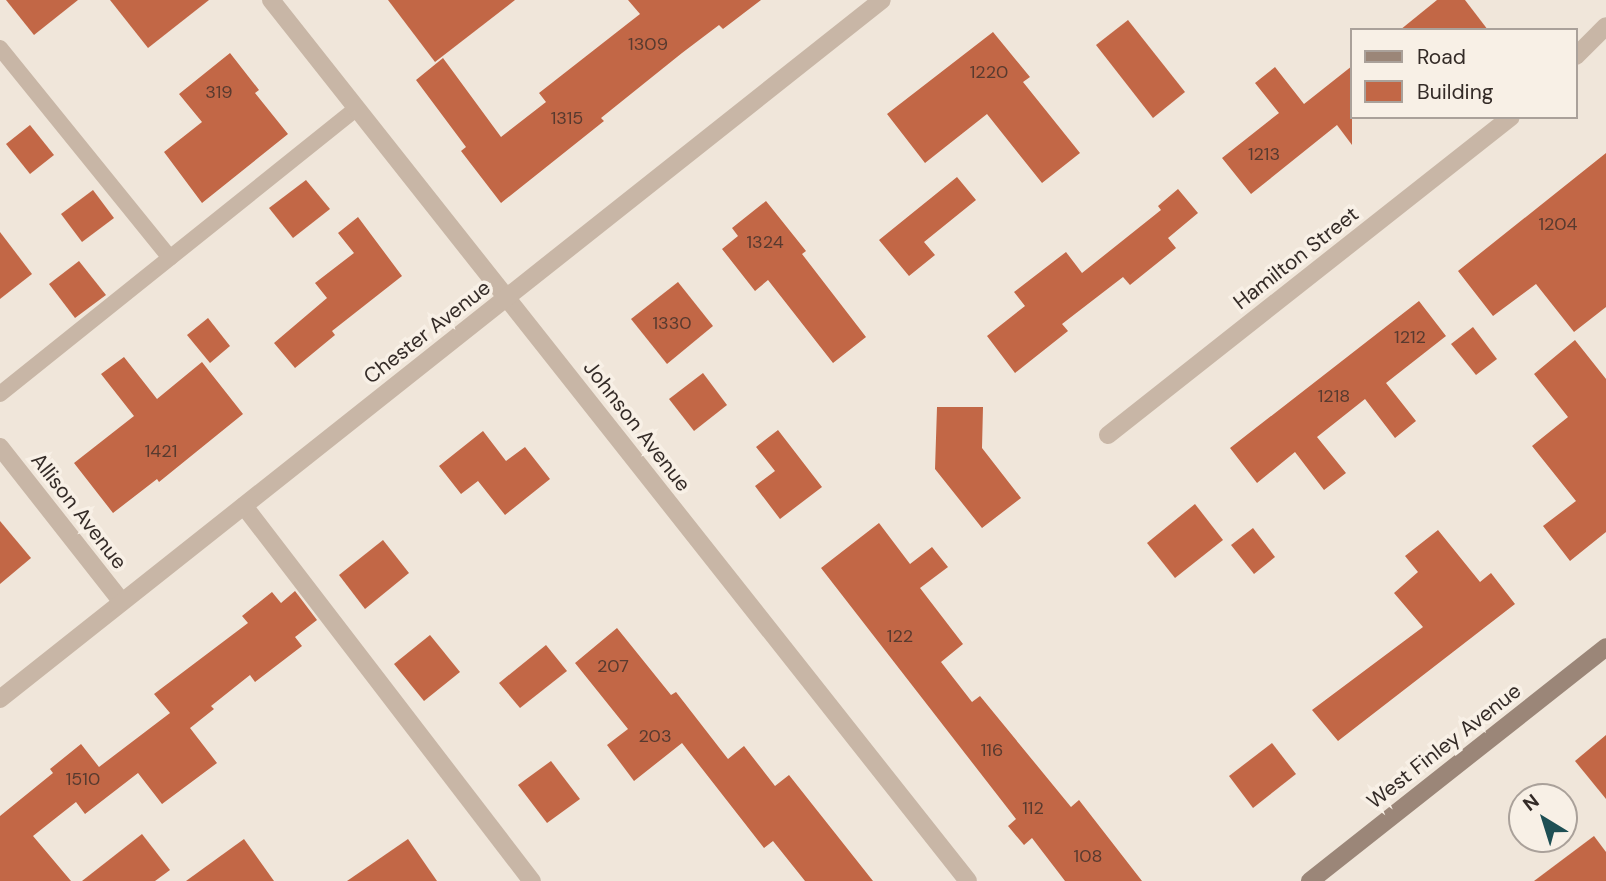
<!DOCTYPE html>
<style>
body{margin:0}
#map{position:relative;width:1606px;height:881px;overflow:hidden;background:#f0e6da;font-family:"DM Sans",sans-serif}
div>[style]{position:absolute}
.building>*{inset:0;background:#c26746}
.lane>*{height:16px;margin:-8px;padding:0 8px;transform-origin:8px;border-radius:8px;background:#c8b6a6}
.street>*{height:18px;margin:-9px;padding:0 9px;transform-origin:9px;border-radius:9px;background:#c8b6a6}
.secondary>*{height:18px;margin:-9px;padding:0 9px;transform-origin:9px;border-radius:9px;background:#9b8678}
span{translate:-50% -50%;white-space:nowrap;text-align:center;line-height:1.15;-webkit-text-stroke:7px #f8f0e6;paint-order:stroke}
.number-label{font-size:18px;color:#583a2f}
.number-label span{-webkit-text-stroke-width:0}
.street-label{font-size:21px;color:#342b27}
.legend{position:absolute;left:1350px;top:28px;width:228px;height:91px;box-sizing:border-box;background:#f8f0e6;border:2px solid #aaa19a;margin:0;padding:9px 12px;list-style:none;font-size:21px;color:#342b27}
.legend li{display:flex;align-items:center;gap:14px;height:35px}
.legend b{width:35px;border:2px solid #aaa19a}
.north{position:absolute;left:1508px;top:783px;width:70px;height:70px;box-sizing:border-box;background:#f8f0e6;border:2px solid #aaa19a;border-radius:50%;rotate:322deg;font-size:19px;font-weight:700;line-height:28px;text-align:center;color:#342b27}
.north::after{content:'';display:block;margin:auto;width:24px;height:32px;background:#1e4f54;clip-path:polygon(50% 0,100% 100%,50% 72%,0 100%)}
</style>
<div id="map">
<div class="building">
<div style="clip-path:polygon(6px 0,78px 0,34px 35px)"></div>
<div style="clip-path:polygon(110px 0,209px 0,148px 48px)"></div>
<div style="clip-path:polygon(388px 0,515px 0,435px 62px)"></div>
<div style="clip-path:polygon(628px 0,761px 0,723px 29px,719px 25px,682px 53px,601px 118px,604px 121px,501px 203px,461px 151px,466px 147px,416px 80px,443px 58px,501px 137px,546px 102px,539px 93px,640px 14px)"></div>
<div style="clip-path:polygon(1437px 0,1465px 0,1488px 30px,1400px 30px)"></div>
<div style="clip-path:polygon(1128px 20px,1185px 92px,1153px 118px,1096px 45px)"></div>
<div style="clip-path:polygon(993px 32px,1030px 77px,1023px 82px,1080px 153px,1042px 183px,987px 114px,925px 163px,887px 114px)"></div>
<div style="clip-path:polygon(230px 53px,259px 90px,255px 93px,288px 134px,202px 203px,164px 152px,202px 122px,179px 94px)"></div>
<div style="clip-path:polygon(1352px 66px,1352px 145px,1337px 125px,1251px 194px,1222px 158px,1279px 113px,1255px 83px,1275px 67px,1304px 104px)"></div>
<div style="clip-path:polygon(30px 125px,54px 155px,30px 174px,6px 144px)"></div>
<div style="clip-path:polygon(1606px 153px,1606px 307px,1574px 332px,1536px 284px,1493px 316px,1458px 271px)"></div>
<div style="clip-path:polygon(957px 177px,976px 200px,924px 242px,935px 255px,909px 276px,879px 240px)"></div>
<div style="clip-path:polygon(306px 180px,330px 209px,293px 238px,269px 208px)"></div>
<div style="clip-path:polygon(1178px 189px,1198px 213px,1168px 238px,1176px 248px,1130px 285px,1123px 277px,1062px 324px,1068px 331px,1015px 373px,987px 336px,1025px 306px,1014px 292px,1066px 252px,1082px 273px,1161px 210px,1158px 206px)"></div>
<div style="clip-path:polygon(93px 190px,114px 218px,82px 242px,61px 214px)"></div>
<div style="clip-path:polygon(766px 201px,806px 251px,802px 254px,866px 337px,833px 363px,768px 280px,755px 291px,722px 249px,738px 236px,732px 228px)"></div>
<div style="clip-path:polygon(358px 217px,402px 276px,332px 331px,335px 335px,295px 368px,274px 343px,327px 298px,315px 283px,354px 253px,338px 233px)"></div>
<div style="clip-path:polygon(0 232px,32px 274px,0 299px)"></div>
<div style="clip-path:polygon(79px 261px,106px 295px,75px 318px,49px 284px)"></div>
<div style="clip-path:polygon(678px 282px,713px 326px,667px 364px,631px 319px)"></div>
<div style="clip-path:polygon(1419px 301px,1446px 336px,1386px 383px,1416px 421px,1395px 438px,1365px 399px,1317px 437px,1346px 473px,1324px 490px,1295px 452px,1257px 483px,1230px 448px)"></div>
<div style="clip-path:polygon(208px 318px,230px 346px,210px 363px,187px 335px)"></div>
<div style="clip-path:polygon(1473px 327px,1497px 359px,1476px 375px,1451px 344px)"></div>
<div style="clip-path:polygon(1575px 340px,1606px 379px,1606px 532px,1570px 561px,1543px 526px,1576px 501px,1532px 446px,1568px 417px,1534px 374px)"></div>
<div style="clip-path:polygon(124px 357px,157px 399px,202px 362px,243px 414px,159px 482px,157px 479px,113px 513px,74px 463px,134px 416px,101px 374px)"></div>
<div style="clip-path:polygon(703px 373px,727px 405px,694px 431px,669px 399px)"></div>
<div style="clip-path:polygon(937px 407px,983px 407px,982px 448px,1021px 498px,982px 528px,935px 469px)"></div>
<div style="clip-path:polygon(778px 430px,822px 487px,780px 519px,755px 486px,775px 471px,756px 447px)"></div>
<div style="clip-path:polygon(483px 431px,506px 461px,525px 447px,550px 479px,505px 515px,478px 481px,461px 494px,439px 466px)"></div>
<div style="clip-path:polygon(1195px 504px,1223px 540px,1175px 578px,1147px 543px)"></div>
<div style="clip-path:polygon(0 521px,31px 558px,0 584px)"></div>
<div style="clip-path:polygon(879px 523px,910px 564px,932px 547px,948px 567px,920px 588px,963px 644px,941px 662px,972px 702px,980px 696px,1071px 807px,1079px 800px,1142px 881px,1065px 881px,1032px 838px,1024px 845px,1008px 826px,1016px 819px,821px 568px)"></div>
<div style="clip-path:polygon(1253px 528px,1275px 557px,1254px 574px,1231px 545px)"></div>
<div style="clip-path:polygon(1438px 530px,1480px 582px,1491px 573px,1515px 604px,1338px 741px,1312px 710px,1423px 627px,1394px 593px,1418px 572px,1405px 556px)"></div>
<div style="clip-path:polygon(383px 540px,409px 573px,365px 609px,339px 575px)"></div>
<div style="clip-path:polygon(295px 591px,317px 620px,295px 637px,302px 646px,255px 682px,250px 675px,211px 706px,214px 709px,190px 728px,217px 763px,162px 804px,138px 773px,85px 814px,76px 802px,33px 836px,71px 881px,0 881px,0 816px,53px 773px,50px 769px,81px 744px,99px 767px,170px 713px,154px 694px,248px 623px,242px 616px,272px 592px,281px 603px)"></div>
<div style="clip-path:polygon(617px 628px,671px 695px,676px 692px,728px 759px,744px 746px,775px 786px,789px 775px,873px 881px,805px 881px,773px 841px,764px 848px,682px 743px,634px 781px,607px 745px,628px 729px,575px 663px)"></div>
<div style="clip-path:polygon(430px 635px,460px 672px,424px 701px,394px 664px)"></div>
<div style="clip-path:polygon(546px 645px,567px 671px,520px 708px,499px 683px)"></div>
<div style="clip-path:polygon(1606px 735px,1606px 799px,1575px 761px)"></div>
<div style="clip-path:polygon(1272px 743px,1296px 774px,1253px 808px,1229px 776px)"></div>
<div style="clip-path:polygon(551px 761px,580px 799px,547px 823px,518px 785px)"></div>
<div style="clip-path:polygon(142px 834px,170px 870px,155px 881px,82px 881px)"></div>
<div style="clip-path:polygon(1594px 836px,1606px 852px,1606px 881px,1534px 881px)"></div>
<div style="clip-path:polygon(244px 839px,274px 881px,186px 881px)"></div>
<div style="clip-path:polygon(408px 839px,437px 881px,347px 881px)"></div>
</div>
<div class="lane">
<div style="left:0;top:48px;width:270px;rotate:51deg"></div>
<div style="left:0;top:394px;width:457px;rotate:-38.7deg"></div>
</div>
<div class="street">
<div style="left:271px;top:0;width:1123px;rotate:51.65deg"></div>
<div style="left:1576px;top:56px;width:42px;rotate:-45deg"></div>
<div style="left:1108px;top:435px;width:513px;rotate:-38.28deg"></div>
<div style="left:0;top:447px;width:197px;rotate:51.8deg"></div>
<div style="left:244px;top:506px;width:473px;rotate:52.5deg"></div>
<div style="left:0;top:699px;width:1125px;rotate:-38.4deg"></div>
</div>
<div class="secondary">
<div style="left:1310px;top:881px;width:377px;rotate:-38.3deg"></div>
</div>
<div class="number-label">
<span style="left:648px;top:44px">1309</span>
<span style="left:989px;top:72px">1220</span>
<span style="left:219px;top:92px">319</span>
<span style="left:567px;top:118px">1315</span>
<span style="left:1264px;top:154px">1213</span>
<span style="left:1558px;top:224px">1204</span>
<span style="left:765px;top:242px">1324</span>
<span style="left:672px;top:323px">1330</span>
<span style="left:1410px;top:337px">1212</span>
<span style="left:1334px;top:396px">1218</span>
<span style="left:161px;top:451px">1421</span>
<span style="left:900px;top:636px">122</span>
<span style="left:613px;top:666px">207</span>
<span style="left:655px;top:736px">203</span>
<span style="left:992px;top:750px">116</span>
<span style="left:83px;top:779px">1510</span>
<span style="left:1033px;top:808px">112</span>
<span style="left:1088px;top:856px">108</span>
</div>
<div class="street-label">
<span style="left:1296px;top:258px;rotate:-38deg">Hamilton Street</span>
<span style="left:427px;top:332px;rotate:-38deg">Chester Avenue</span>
<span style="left:637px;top:426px;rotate:52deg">Johnson Avenue</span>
<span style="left:79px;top:511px;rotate:52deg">Allison Avenue</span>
<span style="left:1444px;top:746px;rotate:-38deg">West Finley Avenue</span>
</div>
<ul class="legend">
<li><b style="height:9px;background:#9b8678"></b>Road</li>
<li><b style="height:19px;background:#c26746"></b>Building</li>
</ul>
<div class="north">N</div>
</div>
